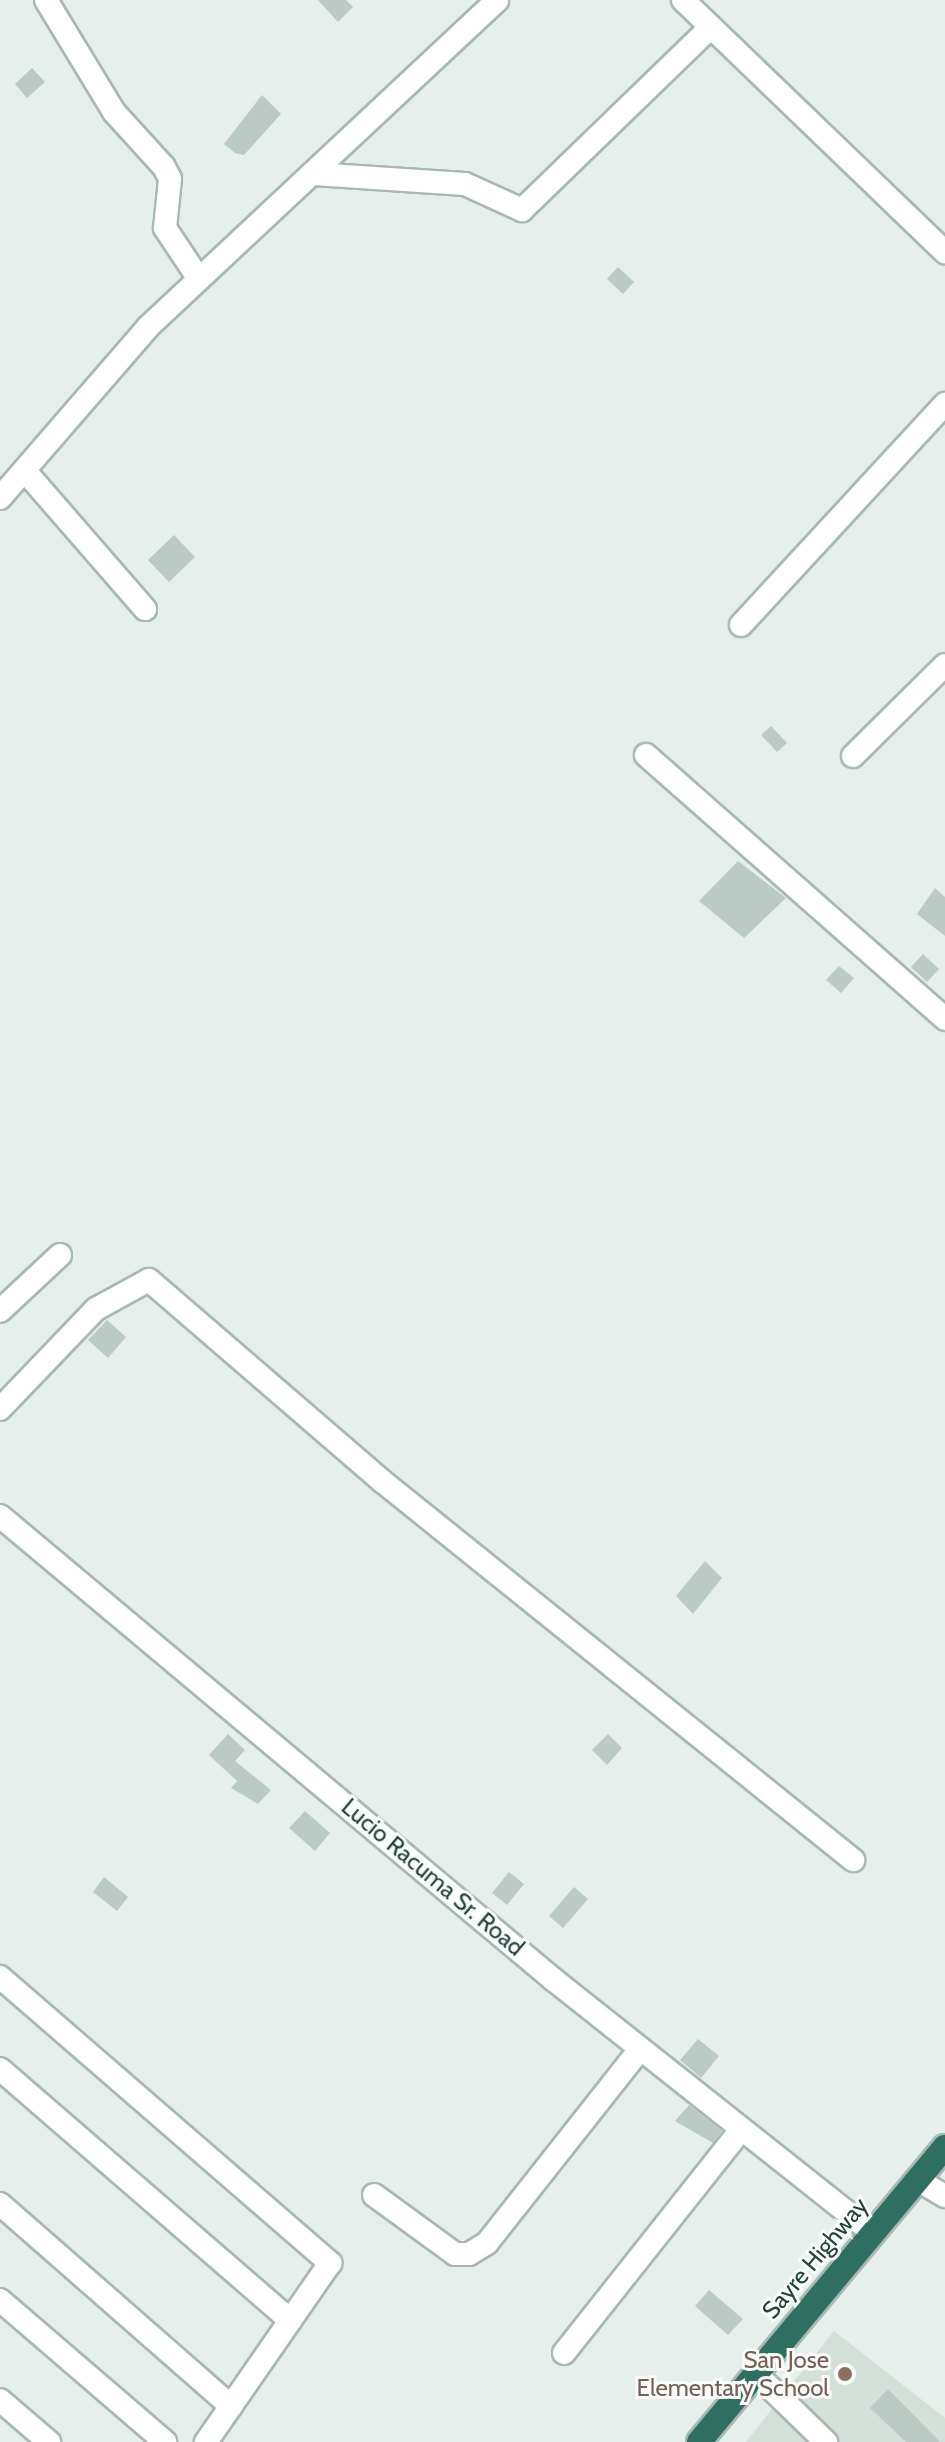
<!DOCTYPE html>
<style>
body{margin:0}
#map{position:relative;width:945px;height:2442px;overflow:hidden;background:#e6efeb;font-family:Cabin,sans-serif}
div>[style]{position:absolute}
.built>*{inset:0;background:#d4dfda}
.building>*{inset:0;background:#bbcac4}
.roads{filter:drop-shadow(2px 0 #a8b8b2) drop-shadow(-2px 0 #a8b8b2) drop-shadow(0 2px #a8b8b2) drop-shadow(0 -2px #a8b8b2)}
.minor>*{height:22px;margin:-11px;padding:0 11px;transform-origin:11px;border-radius:11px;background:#fff}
.highway>*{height:24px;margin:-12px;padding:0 12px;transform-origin:12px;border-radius:12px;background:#2f6f62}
.dots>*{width:22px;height:22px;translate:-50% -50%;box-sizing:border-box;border:4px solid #f7fbf9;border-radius:50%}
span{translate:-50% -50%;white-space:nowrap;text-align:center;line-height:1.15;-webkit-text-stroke:6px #f7fbf9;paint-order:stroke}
.street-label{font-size:24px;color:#24423a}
.education-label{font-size:24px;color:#785e54}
.right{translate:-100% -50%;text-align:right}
</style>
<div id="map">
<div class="built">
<div style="clip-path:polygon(834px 2331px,945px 2418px,945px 2442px,746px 2442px)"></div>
</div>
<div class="building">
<div style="clip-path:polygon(318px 0,346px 0,353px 7px,338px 22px)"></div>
<div style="clip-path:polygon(32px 68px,45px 82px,27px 98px,15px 84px)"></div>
<div style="clip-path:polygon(262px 95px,281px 114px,244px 155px,235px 153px,224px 144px)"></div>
<div style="clip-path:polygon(618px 267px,634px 282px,623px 294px,607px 279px)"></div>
<div style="clip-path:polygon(174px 535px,195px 557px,169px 582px,148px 560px)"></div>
<div style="clip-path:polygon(771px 726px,787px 743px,777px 752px,761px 735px)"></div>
<div style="clip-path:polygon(738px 861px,786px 898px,744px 938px,699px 901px)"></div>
<div style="clip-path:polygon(935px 888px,945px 897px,945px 936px,917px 914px)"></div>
<div style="clip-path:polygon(923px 954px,939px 969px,927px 982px,911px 967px)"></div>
<div style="clip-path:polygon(839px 966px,854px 978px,841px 993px,826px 980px)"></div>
<div style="clip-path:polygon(107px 1320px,126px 1337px,108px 1358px,88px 1340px)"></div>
<div style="clip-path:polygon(705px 1561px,722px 1578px,693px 1614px,676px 1596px)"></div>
<div style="clip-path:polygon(228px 1734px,245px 1750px,235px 1761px,271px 1790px,258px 1804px,231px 1788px,237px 1781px,209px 1755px)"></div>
<div style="clip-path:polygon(608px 1734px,622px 1748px,607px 1765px,592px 1750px)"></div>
<div style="clip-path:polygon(305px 1811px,330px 1833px,315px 1851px,289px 1828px)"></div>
<div style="clip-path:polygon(509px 1872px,524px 1884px,507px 1905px,492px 1893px)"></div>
<div style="clip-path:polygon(104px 1877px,128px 1897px,117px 1911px,93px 1892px)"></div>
<div style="clip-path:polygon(574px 1887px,588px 1899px,563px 1928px,549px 1916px)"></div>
<div style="clip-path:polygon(698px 2039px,719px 2056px,701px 2078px,680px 2060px)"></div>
<div style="clip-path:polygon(689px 2105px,722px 2131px,713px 2143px,675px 2121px)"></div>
<div style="clip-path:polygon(709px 2290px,743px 2319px,728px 2335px,695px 2306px)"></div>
<div style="clip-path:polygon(888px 2389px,908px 2409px,940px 2442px,906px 2442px,870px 2408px)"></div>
</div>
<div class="roads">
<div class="minor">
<div style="left:46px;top:0;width:131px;rotate:58.7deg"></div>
<div style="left:114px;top:112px;width:74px;rotate:47.7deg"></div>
<div style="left:164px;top:167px;width:13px;rotate:63deg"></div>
<div style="left:170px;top:179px;width:49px;rotate:95.8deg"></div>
<div style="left:165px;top:228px;width:61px;rotate:56.3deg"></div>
<div style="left:683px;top:0;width:364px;rotate:43.9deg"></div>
<div style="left:314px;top:174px;width:151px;rotate:3.8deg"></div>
<div style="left:465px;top:184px;width:63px;rotate:24.5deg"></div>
<div style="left:522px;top:210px;width:263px;rotate:-44.1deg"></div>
<div style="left:25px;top:471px;width:183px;rotate:49deg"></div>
<div style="left:0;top:498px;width:226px;rotate:-49.1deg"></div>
<div style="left:148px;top:327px;width:478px;rotate:-43.1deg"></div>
<div style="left:741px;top:625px;width:301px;rotate:-47.3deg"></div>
<div style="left:646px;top:755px;width:399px;rotate:41.4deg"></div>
<div style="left:853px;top:756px;width:129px;rotate:-44.7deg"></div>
<div style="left:0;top:1311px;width:82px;rotate:-43deg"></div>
<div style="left:0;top:1409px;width:139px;rotate:-46.2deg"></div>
<div style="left:96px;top:1309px;width:60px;rotate:-28.7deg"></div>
<div style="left:149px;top:1280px;width:308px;rotate:40.8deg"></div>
<div style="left:382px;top:1481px;width:605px;rotate:38.82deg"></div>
<div style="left:0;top:1516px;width:723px;rotate:39.95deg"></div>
<div style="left:554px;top:1980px;width:406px;rotate:38.4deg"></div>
<div style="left:0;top:1977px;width:437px;rotate:40.9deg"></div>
<div style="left:330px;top:2263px;width:218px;rotate:124.7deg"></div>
<div style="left:0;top:2069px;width:384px;rotate:40.9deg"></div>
<div style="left:918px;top:2180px;width:31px;rotate:31deg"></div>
<div style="left:374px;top:2195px;width:100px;rotate:36.1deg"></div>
<div style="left:455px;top:2254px;width:14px"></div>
<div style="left:469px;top:2254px;width:21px;rotate:-31deg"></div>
<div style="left:487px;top:2243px;width:247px;rotate:-51.7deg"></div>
<div style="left:0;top:2204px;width:307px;rotate:41.2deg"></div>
<div style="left:0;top:2300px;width:218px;rotate:40.7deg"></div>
<div style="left:564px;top:2353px;width:285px;rotate:-51.6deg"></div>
<div style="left:756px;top:2374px;width:98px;rotate:44.2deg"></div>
<div style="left:0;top:2400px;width:65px;rotate:40.6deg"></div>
</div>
<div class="highway">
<div style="left:699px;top:2442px;width:384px;rotate:-50.2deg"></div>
</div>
</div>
<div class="dots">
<div style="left:845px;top:2374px;background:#8d6e63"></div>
</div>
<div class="street-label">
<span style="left:433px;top:1877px;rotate:40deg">Lucio Racuma Sr. Road</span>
<span style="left:815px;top:2258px;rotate:-50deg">Sayre Highway</span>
</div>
<div class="education-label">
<span class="right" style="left:829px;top:2374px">San Jose<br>Elementary School</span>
</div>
</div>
